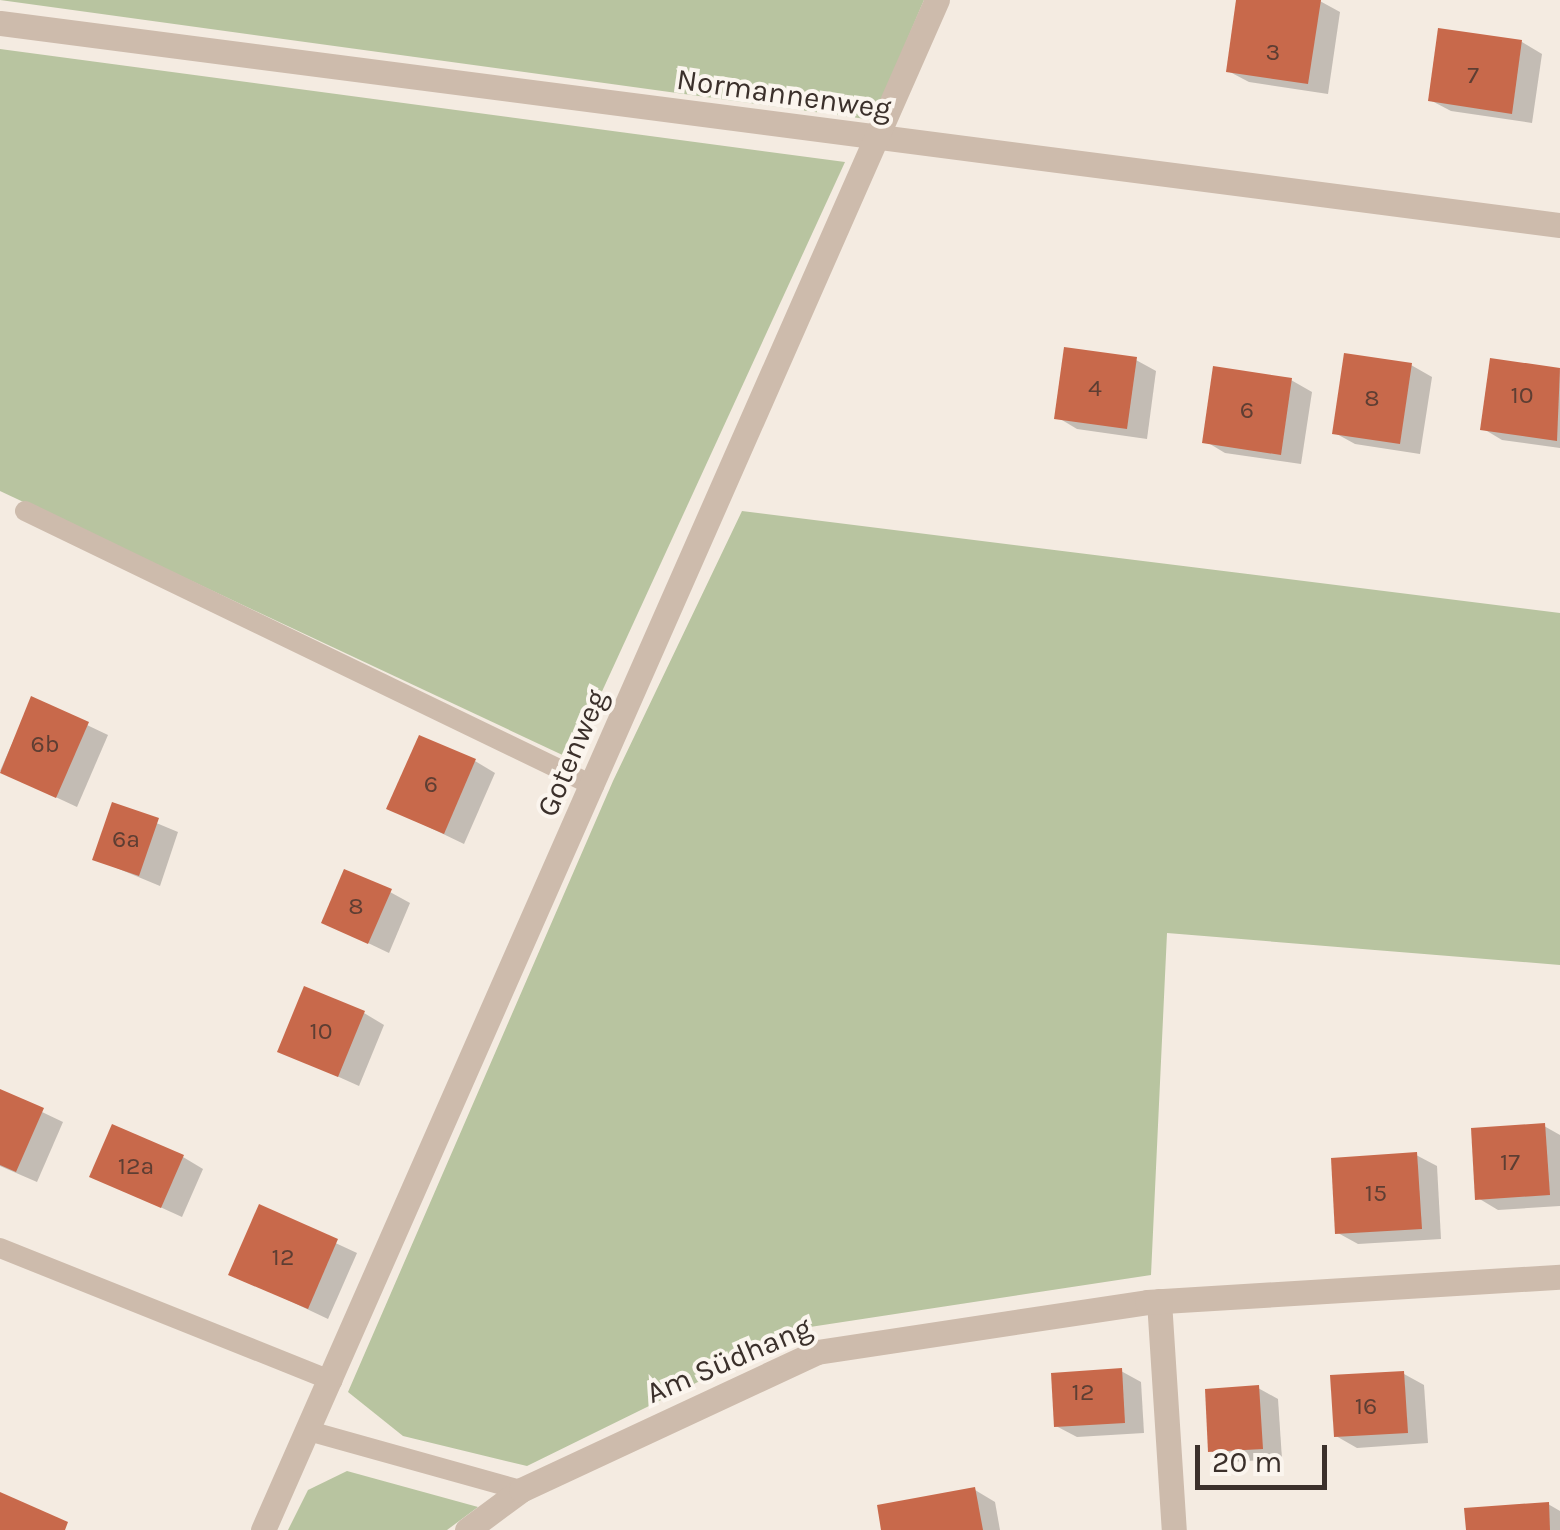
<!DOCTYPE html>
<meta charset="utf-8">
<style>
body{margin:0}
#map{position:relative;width:1560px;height:1530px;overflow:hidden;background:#f4ebe1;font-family:Karla,sans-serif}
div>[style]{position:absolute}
.green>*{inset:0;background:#b8c4a0}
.shadow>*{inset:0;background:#0003}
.building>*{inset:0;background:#c8694b}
.lane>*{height:20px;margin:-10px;padding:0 10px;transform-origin:10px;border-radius:10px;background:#cdbbac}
.street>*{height:25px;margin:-12.5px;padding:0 12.5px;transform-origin:12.5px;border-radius:12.5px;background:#cdbbac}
span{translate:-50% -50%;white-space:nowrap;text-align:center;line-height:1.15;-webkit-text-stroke:8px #fbf5ee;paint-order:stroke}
.number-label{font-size:25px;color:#5e3e33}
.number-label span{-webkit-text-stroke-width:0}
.street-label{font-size:30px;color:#3b302b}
.scale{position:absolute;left:1195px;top:1445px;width:132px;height:45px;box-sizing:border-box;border:5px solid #3b302b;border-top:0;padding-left:12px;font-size:30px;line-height:35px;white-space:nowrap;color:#3b302b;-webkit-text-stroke:8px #fbf5ee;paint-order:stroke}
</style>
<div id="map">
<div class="green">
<div style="clip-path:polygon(0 0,924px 0,873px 120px)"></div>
<div style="clip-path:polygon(0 49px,845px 162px,571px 759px,0 491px)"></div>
<div style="clip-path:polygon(742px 511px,1560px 613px,1560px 965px,1167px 933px,1151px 1275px,810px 1327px,527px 1466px,403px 1436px,348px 1392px,613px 781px)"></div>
<div style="clip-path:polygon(347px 1471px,478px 1507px,447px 1530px,288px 1530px,308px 1490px)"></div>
</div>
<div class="shadow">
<div style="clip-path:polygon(1239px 0,1318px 0,1340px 12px,1328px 94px,1249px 82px,1228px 71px)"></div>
<div style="clip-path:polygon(1522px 42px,1542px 54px,1532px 123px,1451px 111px,1430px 100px)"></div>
<div style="clip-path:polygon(1136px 360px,1156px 371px,1147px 439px,1077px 429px,1057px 417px)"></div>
<div style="clip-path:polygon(1492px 361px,1560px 371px,1560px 448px,1502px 440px,1482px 428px)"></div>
<div style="clip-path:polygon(1411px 365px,1432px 377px,1420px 454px,1355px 444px,1335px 433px)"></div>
<div style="clip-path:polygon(1291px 380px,1312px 392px,1301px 464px,1225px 453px,1205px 441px)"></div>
<div style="clip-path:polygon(32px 699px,108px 735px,77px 807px,0 771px)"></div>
<div style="clip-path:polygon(475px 761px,495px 773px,464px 844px,389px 808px)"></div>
<div style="clip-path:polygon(113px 805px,178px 832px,160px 886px,95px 859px)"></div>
<div style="clip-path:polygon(390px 892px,410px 903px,389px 953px,324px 922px)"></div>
<div style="clip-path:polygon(364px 1013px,384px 1025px,359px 1086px,281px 1051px)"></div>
<div style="clip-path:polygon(0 1092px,63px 1122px,37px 1182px,0 1166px)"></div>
<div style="clip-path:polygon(1544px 1126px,1560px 1135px,1560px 1206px,1498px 1210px,1478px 1198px)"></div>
<div style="clip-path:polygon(1416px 1155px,1437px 1166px,1441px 1239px,1358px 1244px,1338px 1233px)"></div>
<div style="clip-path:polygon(183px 1157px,203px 1169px,182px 1217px,92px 1176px)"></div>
<div style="clip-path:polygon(260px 1208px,357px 1253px,328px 1319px,231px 1273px)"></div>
<div style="clip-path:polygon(1121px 1371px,1141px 1382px,1144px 1433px,1077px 1437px,1056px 1426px)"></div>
<div style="clip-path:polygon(1404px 1374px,1424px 1385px,1428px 1443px,1357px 1448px,1336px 1436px)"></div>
<div style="clip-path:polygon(1258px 1388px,1278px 1399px,1282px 1459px,1231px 1462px,1211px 1451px)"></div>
<div style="clip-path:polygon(975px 1490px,995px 1502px,1000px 1530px,884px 1530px)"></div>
<div style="clip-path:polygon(1548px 1504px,1560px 1511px,1560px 1530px,1468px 1530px)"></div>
</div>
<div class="building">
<div style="clip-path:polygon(1236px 0,1321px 0,1308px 84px,1226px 72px)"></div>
<div style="clip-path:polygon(1438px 28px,1522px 40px,1512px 114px,1428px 101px)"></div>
<div style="clip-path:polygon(1064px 347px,1137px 357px,1127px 429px,1054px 419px)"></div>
<div style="clip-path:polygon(1344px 353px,1412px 363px,1400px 444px,1332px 434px)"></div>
<div style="clip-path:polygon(1490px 358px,1560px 368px,1557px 441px,1480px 430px)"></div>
<div style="clip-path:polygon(1213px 366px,1292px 378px,1281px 455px,1202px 443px)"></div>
<div style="clip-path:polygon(31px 696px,89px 722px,56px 798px,0 773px)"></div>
<div style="clip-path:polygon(419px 735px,476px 759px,444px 834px,386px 809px)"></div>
<div style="clip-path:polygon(112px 802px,159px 818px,139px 876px,92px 860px)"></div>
<div style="clip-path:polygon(344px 869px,392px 889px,368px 944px,321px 923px)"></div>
<div style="clip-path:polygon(304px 986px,365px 1011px,338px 1077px,277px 1052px)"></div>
<div style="clip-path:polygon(0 1089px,44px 1108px,16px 1172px,0 1165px)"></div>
<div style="clip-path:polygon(1545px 1123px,1550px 1195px,1475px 1200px,1471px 1128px)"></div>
<div style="clip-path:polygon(112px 1124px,184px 1155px,161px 1208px,89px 1177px)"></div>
<div style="clip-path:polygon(1417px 1152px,1422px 1229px,1335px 1234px,1331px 1158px)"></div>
<div style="clip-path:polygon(259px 1204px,338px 1239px,308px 1309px,228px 1275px)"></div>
<div style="clip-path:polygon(1122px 1368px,1125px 1423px,1054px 1427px,1051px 1373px)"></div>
<div style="clip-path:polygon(1404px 1371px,1408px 1433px,1334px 1437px,1330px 1375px)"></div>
<div style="clip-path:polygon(1259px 1385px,1263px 1449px,1208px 1452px,1205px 1389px)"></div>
<div style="clip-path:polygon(975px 1487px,983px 1530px,881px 1530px,877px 1505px)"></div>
<div style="clip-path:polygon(0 1492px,68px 1522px,65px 1530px,0 1530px)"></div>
<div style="clip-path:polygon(1549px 1502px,1550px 1530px,1466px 1530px,1464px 1508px)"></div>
</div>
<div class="lane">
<div style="left:25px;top:511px;width:632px;rotate:25.79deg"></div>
<div style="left:0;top:1248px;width:358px;rotate:21.8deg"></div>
<div style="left:309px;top:1431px;width:220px;rotate:15.6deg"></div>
</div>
<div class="street">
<div style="left:0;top:23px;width:1573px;rotate:7.38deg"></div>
<div style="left:1159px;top:1301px;width:229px;rotate:86.3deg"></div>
<div style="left:263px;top:1530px;width:1672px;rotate:-66.23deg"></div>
<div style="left:467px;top:1530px;width:67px;rotate:-36.5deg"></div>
<div style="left:521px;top:1490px;width:327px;rotate:-25deg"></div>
<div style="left:817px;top:1352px;width:334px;rotate:-8.6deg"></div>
<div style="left:1147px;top:1302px;width:414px;rotate:-3.5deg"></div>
</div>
<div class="number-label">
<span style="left:1273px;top:52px">3</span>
<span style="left:1473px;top:75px">7</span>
<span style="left:1095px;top:388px">4</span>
<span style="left:1522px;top:395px">10</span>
<span style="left:1372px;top:398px">8</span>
<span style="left:1247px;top:410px">6</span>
<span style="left:45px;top:744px">6b</span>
<span style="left:431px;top:784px">6</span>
<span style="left:126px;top:839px">6a</span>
<span style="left:356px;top:906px">8</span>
<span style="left:321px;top:1031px">10</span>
<span style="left:1510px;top:1162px">17</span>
<span style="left:136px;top:1166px">12a</span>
<span style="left:1376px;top:1193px">15</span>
<span style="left:283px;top:1257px">12</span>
<span style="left:1083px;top:1392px">12</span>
<span style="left:1366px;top:1406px">16</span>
</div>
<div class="street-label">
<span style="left:784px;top:94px;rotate:8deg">Normannenweg</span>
<span style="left:572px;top:753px;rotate:-67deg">Gotenweg</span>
<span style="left:729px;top:1360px;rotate:-23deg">Am Südhang</span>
</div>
<div class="scale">20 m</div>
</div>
